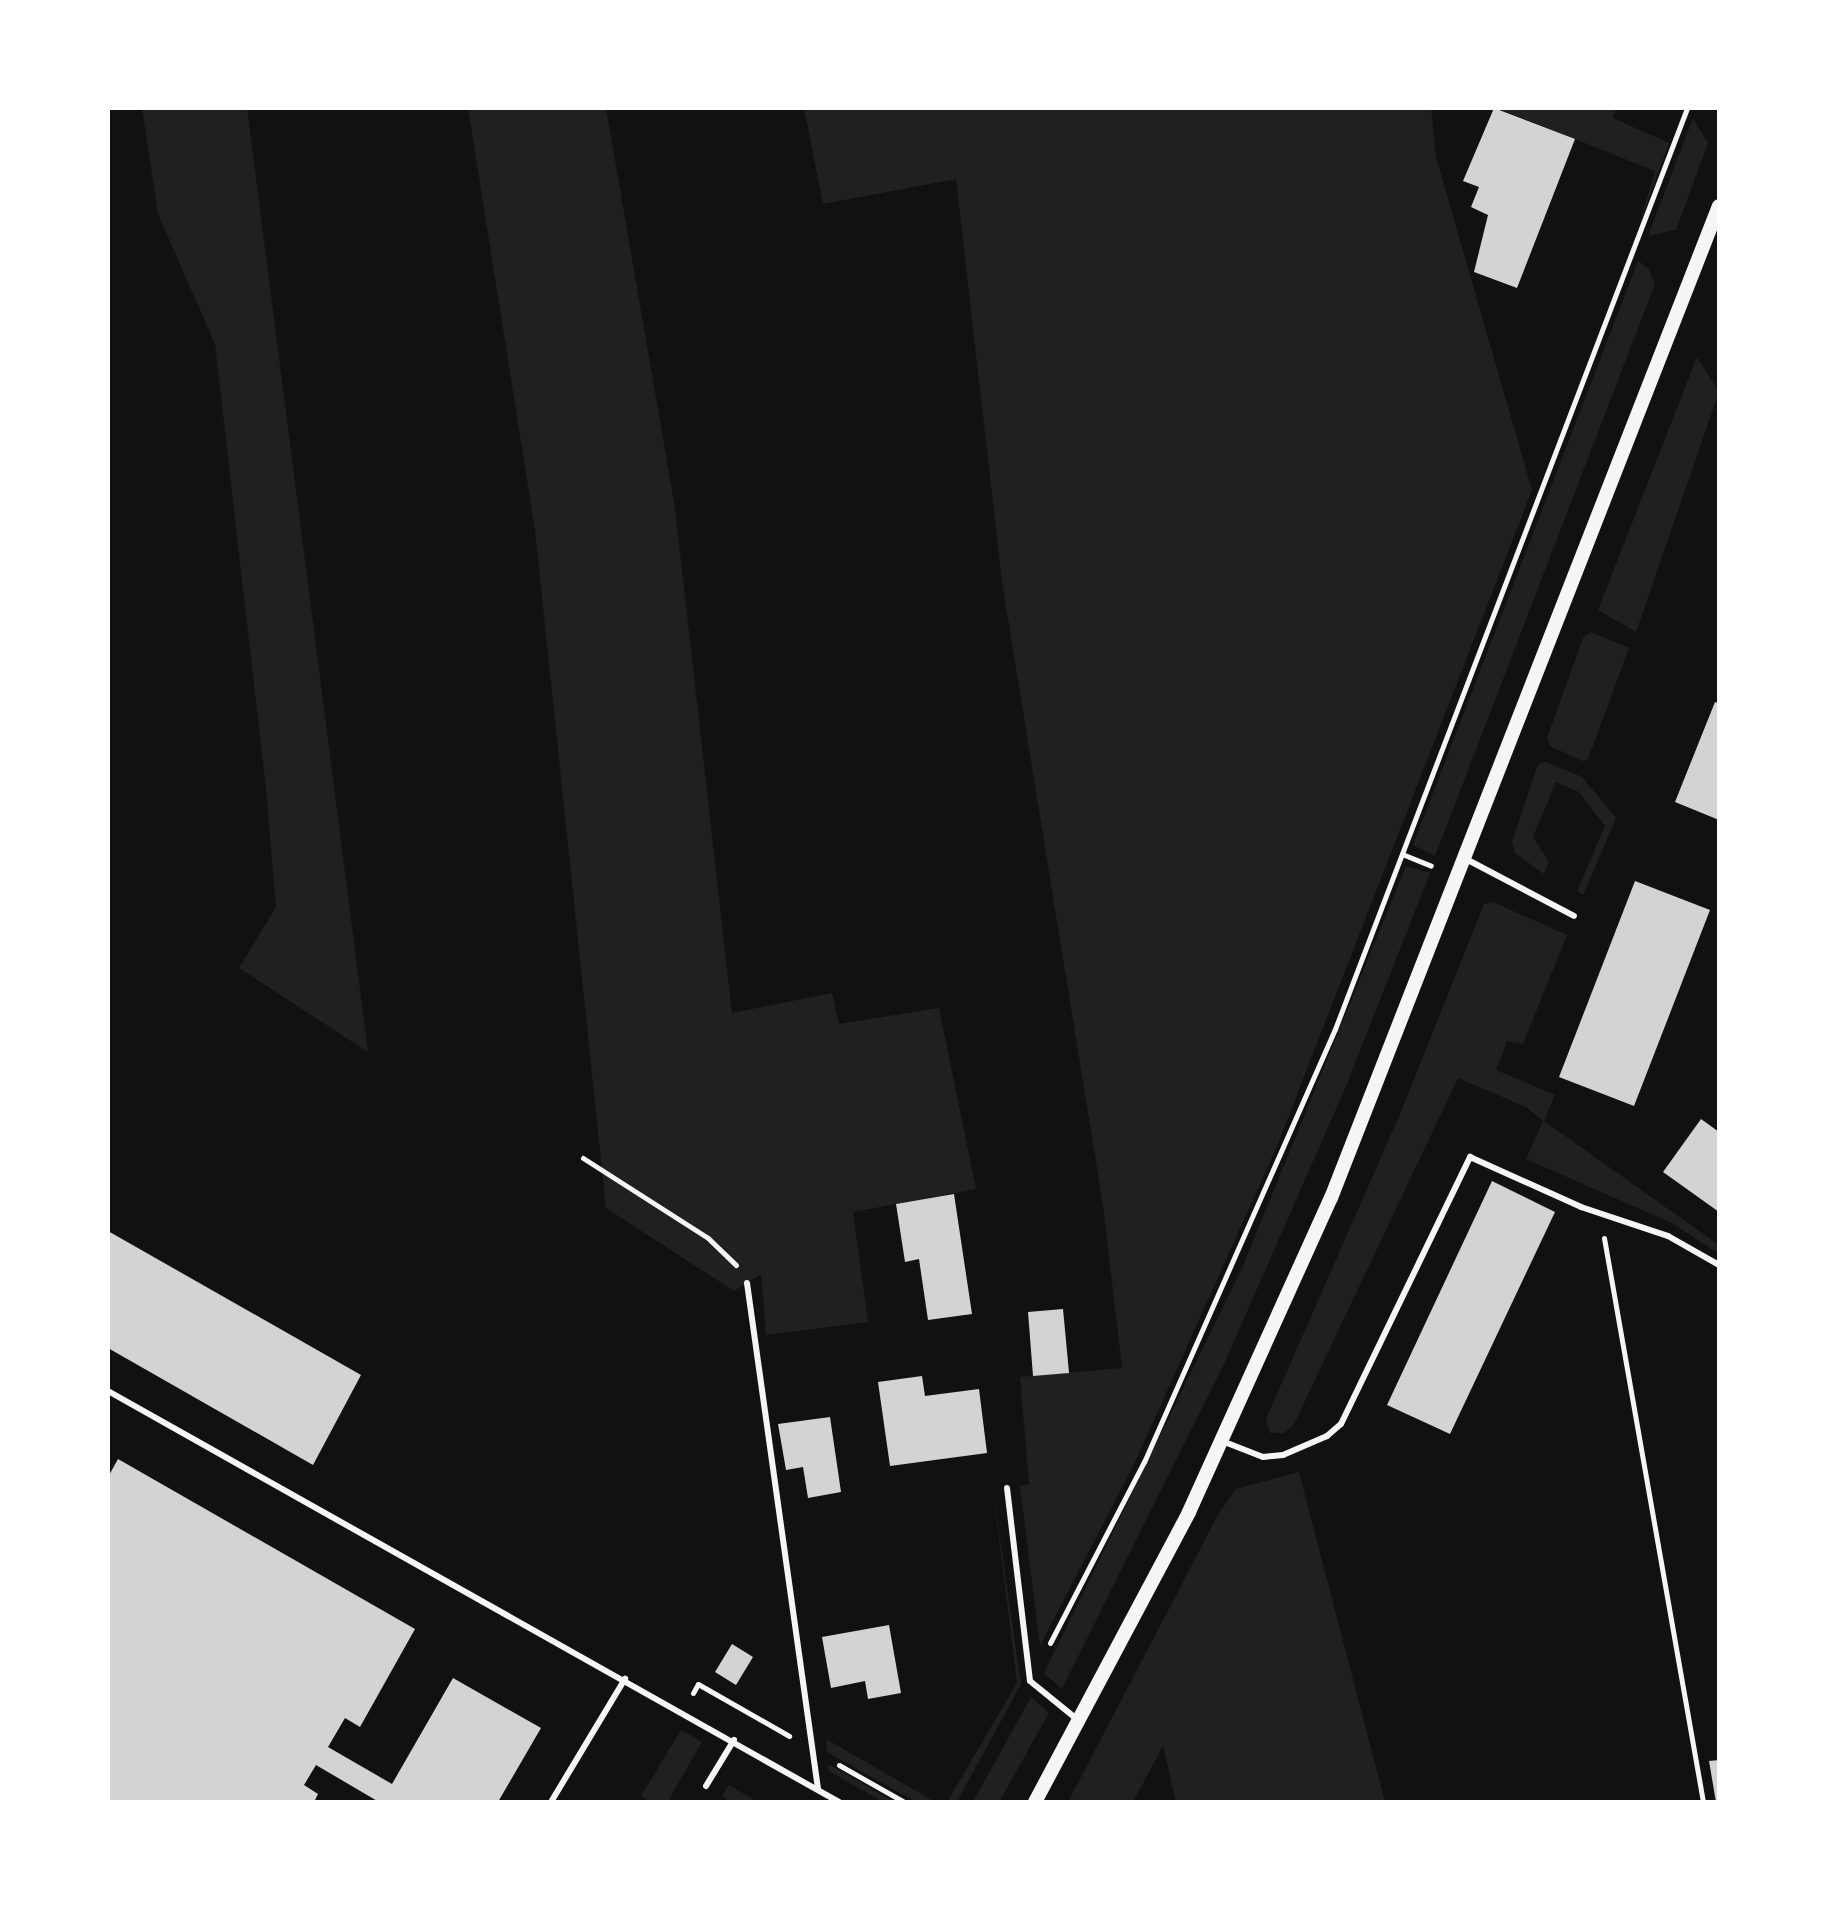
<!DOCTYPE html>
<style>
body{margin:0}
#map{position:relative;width:1827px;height:1910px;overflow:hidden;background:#111;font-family:"Zilla Slab",serif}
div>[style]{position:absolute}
.green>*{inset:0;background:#202020}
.building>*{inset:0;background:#d3d3d3}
.path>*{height:5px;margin:-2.5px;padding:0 2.5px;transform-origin:2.5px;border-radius:2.5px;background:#f5f5f5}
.service>*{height:6px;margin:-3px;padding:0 3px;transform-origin:3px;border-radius:3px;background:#f5f5f5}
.tertiary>*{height:14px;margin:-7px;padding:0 7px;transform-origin:7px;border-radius:7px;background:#f5f5f5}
span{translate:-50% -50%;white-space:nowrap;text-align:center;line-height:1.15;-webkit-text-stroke:6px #fff;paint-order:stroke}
.frame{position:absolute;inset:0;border:110px solid #fff;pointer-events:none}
</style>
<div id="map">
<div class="green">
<div style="clip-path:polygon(142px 108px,247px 108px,368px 1052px,239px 968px,276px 907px,266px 789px,215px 344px,158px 214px)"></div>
<div style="clip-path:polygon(468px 108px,606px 108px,675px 508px,732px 1013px,832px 993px,839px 1024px,939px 1008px,976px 1189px,853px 1212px,868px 1322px,766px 1335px,761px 1274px,734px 1291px,606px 1208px,535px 530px)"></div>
<div style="clip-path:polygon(804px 108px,1431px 108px,1436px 157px,1532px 490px,1277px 1146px,1136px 1460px,1040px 1646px,1020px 1486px,1029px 1484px,1020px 1377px,1122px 1368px,1103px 1205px,1002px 582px,956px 179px,823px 204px)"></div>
<div style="clip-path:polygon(1497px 108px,1616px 108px,1613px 118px,1669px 143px,1638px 228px,1655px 171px)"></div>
<div style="clip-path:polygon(1693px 118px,1708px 143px,1676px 230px,1648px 236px)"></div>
<div style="clip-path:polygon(1638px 261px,1648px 268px,1655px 284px,1435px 856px,1413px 845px)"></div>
<div style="clip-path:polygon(1697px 357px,1719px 392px,1636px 632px,1598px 610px)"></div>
<div style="clip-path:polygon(1591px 632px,1629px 648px,1588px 759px,1582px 761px,1550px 746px,1547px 738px,1583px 638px)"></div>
<div style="clip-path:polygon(1546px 762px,1582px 777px,1616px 818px,1583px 895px,1577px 891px,1605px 826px,1579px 792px,1556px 782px,1533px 837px,1549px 862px,1544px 874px,1515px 853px,1512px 842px,1538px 764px)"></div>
<div style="clip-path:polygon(1406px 866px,1430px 873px,1344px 1091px,1224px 1364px,1062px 1689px,1044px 1673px,1243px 1266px)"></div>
<div style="clip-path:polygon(1493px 902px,1567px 935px,1523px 1044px,1507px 1041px,1496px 1070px,1555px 1095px,1544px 1121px,1719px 1245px,1719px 1254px,1672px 1223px,1526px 1159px,1543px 1121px,1526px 1107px,1458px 1078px,1294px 1424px,1284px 1433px,1270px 1433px,1266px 1419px,1400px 1114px,1484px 904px)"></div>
<div style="clip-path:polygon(1299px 1472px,1385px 1802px,1176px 1802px,1163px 1746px,1133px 1802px,1068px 1802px,1219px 1513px,1236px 1489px)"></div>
<div style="clip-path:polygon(993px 1489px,1021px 1684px,957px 1802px,947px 1802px,1017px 1683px)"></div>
<div style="clip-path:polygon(1031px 1697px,1049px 1713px,999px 1802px,973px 1802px)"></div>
<div style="clip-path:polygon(681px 1730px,702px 1742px,669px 1799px,673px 1802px,651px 1802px,641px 1796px)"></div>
<div style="clip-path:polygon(826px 1739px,935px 1802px,916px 1802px,827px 1752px)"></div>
<div style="clip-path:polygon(828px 1764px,895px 1802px,883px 1802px,829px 1771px)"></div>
<div style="clip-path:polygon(729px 1785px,758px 1802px,732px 1802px,722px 1796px)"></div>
</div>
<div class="building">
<div style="clip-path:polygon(1494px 108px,1575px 139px,1517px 288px,1474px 272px,1488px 215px,1471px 207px,1479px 187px,1463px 181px)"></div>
<div style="clip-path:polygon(1715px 702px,1719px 703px,1719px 820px,1675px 802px)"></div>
<div style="clip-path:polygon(1635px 881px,1710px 910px,1634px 1106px,1559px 1077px)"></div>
<div style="clip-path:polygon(1701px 1119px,1719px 1132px,1719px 1212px,1663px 1172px)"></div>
<div style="clip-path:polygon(1492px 1181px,1555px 1212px,1450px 1434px,1387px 1405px)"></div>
<div style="clip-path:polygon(954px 1194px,972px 1314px,928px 1320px,919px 1259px,905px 1262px,896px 1204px)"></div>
<div style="clip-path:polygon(108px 1231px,361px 1375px,313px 1465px,108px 1348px)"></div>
<div style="clip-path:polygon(1063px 1309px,1069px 1373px,1033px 1376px,1028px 1312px)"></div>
<div style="clip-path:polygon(922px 1376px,925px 1396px,979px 1389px,987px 1453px,890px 1466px,878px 1382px)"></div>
<div style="clip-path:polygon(830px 1417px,841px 1492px,808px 1498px,803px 1467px,786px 1470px,778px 1424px)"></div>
<div style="clip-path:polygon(118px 1459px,415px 1629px,360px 1727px,345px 1718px,328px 1747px,392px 1784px,453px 1678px,541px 1728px,498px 1802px,379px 1802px,316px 1765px,304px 1785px,318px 1794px,314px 1802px,108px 1802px,108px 1477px)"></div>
<div style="clip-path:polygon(889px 1625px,901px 1693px,868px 1699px,865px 1681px,831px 1688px,822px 1637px)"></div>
<div style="clip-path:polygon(732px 1644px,753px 1657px,736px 1685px,715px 1672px)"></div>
<div style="clip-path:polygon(1719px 1760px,1719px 1802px,1716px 1802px,1709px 1761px)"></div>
</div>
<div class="path">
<div style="left:1402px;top:854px;width:31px;rotate:22deg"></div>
<div style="left:583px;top:1158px;width:148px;rotate:32.6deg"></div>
<div style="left:708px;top:1238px;width:39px;rotate:44deg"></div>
<div style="left:1604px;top:1238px;width:573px;rotate:80.04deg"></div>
<div style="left:1050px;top:1643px;width:204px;rotate:-62.6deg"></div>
<div style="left:1144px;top:1462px;width:473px;rotate:-66.2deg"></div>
<div style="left:1335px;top:1029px;width:986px;rotate:-69.08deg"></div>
<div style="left:693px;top:1693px;width:10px;rotate:-61deg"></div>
<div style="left:698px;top:1684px;width:105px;rotate:29.7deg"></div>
<div style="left:839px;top:1765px;width:75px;rotate:29.6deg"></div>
</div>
<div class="service">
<div style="left:1466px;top:859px;width:122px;rotate:27.8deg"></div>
<div style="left:747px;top:1283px;width:511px;rotate:82.01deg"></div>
<div style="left:108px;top:1391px;width:839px;rotate:29.35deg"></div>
<div style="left:1222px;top:1441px;width:44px;rotate:21.3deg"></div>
<div style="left:1263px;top:1457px;width:20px;rotate:-6deg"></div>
<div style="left:1283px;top:1455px;width:48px;rotate:-23.4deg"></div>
<div style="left:1327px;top:1436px;width:18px;rotate:-41deg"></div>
<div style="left:1341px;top:1424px;width:297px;rotate:-64.2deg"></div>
<div style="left:1470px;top:1157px;width:122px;rotate:24.2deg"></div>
<div style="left:1581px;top:1207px;width:92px;rotate:18.4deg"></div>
<div style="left:1668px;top:1236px;width:59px;rotate:29.6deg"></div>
<div style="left:1007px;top:1488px;width:194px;rotate:83.2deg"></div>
<div style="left:1030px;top:1681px;width:62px;rotate:39.1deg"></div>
<div style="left:706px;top:1786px;width:54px;rotate:-58.7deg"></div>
<div style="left:551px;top:1802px;width:144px;rotate:-59deg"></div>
</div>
<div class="tertiary">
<div style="left:1035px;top:1802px;width:328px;rotate:-62deg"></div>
<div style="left:1189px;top:1512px;width:345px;rotate:-65.7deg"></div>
<div style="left:1331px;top:1198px;width:1065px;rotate:-68.64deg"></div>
</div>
<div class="frame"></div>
</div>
